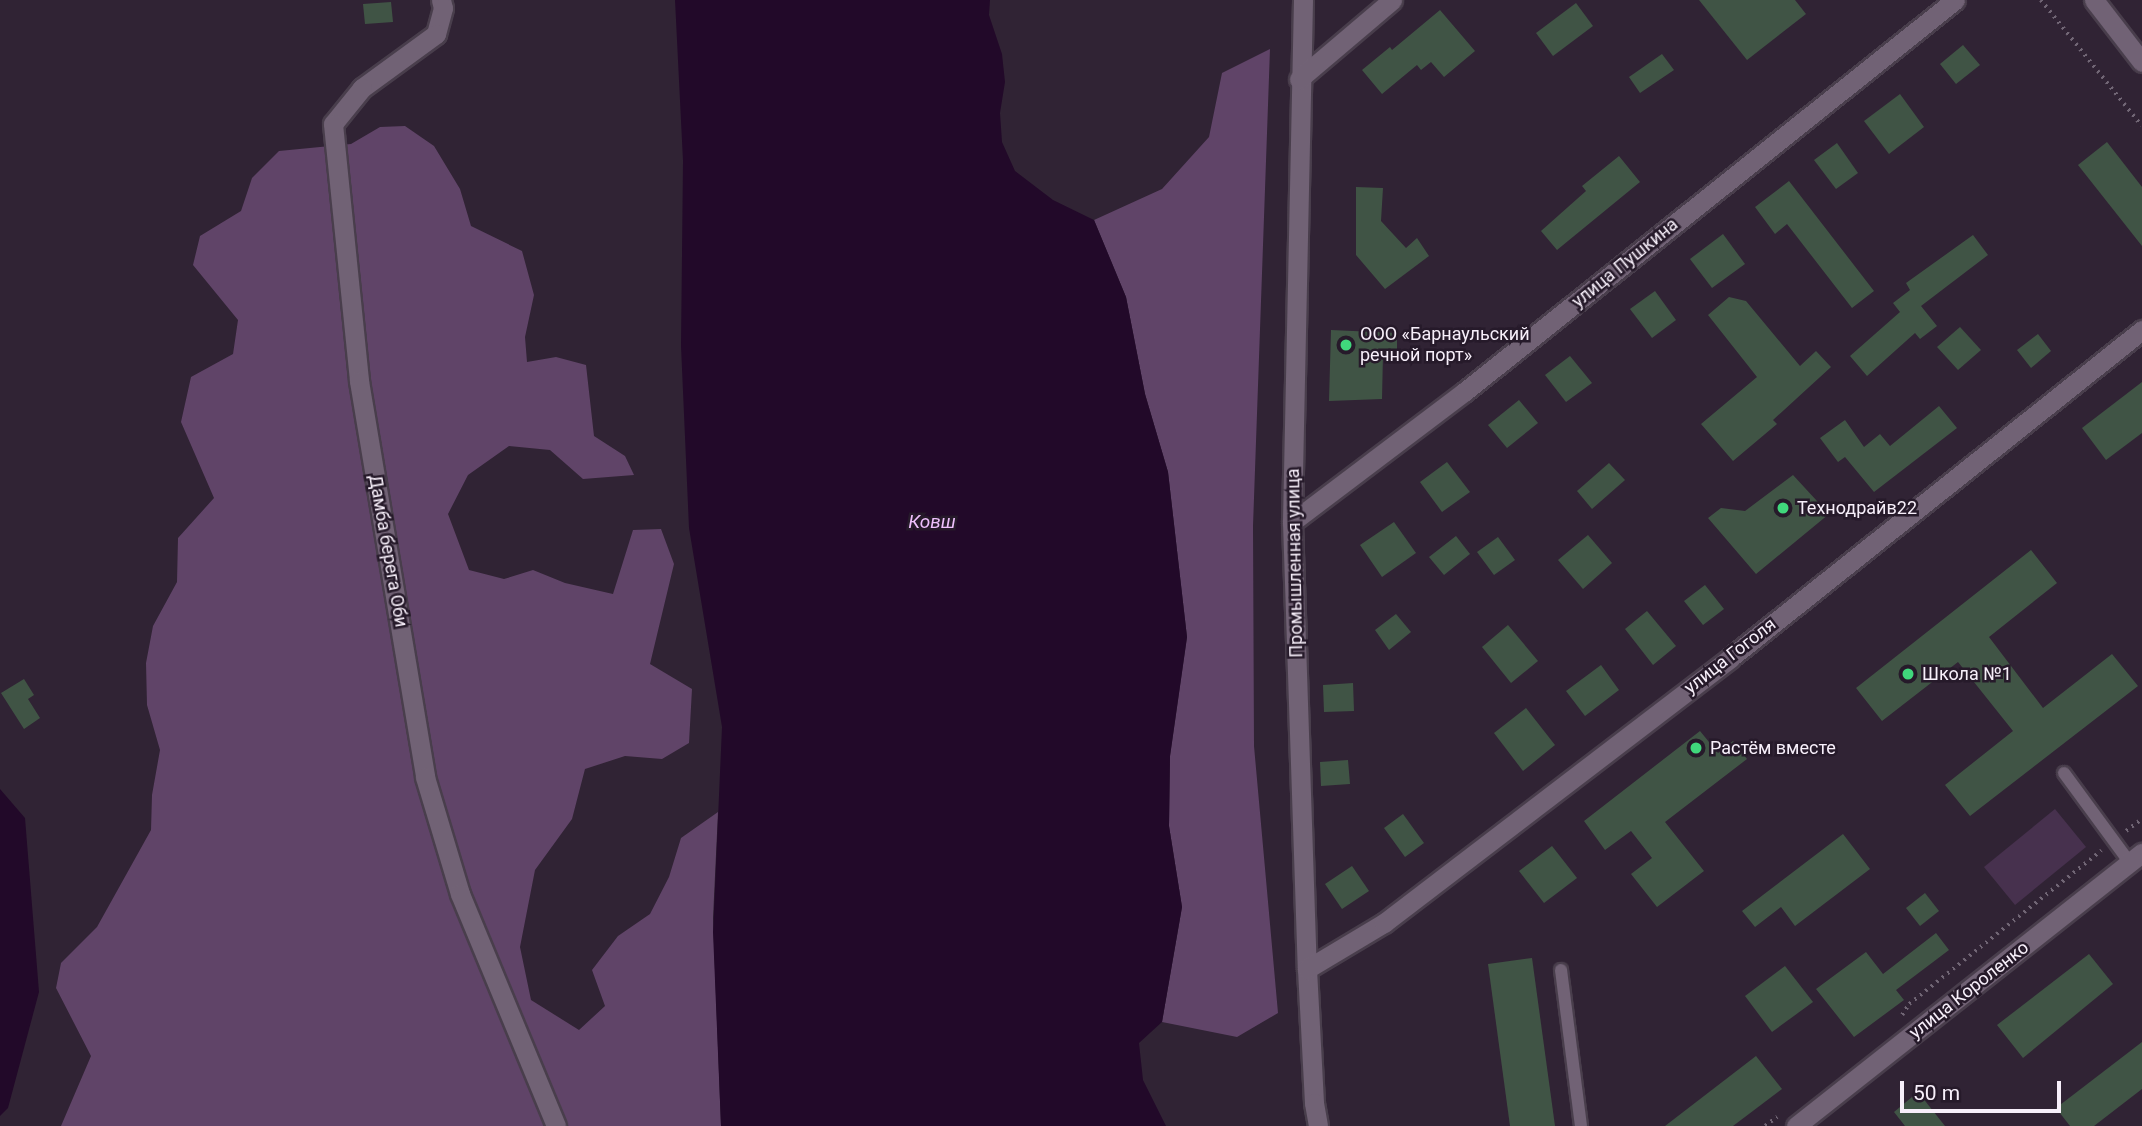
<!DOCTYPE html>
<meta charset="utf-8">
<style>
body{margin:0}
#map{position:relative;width:2142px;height:1126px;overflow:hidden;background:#302334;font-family:Roboto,sans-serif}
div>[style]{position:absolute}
.green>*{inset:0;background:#47314e}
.forest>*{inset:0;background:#604468}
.water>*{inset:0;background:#220929}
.building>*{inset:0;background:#405445}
.path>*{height:3.5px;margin-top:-1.75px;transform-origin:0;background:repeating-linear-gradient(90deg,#716675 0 2px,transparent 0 7px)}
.roads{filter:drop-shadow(2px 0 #493e4c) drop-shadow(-2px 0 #493e4c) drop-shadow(0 2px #493e4c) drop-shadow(0 -2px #493e4c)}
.service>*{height:12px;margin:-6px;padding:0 6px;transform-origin:6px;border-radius:6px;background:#716275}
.minor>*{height:19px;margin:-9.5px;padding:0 9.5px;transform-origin:9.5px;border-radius:9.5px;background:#716275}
.tertiary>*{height:19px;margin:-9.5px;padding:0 9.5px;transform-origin:9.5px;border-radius:9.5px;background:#716275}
.dots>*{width:19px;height:19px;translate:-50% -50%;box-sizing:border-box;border:4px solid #261a2a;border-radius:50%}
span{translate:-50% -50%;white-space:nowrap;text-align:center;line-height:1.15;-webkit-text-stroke:5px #261a2a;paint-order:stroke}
.street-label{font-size:18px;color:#f7effa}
.poi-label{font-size:18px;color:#f7effa}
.left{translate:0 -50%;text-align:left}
.water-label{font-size:19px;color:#eebffc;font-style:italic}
.scale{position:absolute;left:1900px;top:1081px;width:161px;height:32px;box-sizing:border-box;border:4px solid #f7effa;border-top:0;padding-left:9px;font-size:21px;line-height:24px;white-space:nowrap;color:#f7effa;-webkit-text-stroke:5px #261a2a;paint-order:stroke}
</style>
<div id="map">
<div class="green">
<div style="clip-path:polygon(2055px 809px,2086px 847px,2015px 905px,1984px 867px)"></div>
</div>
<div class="forest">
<div style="clip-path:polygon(1270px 49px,1253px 526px,1254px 746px,1278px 1013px,1237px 1037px,1162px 1022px,1182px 907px,1169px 826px,1170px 756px,1187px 637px,1168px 472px,1145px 394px,1126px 297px,1094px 220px,1162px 189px,1209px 137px,1222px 73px)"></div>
<div style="clip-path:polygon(405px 126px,434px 146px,460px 189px,471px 226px,522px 251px,534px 295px,525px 337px,527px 362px,556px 357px,586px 365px,594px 436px,625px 456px,634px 475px,583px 479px,550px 450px,509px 446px,468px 475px,448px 514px,469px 570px,504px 579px,533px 570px,565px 583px,613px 594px,633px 530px,661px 529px,674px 564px,650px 664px,692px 689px,689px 743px,662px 759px,625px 756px,585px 769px,572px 819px,535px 870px,520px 947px,531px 1000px,579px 1030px,605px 1006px,592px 970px,618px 936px,650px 914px,669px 877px,681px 838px,718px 812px,713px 918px,721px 1126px,61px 1126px,91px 1056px,56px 988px,61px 963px,97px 927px,151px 830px,152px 795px,160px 750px,147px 705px,146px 663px,153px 626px,177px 582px,178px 538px,214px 498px,181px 422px,191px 377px,233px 354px,238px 320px,193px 265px,200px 236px,241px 211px,252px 178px,279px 151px,351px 144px,380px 127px)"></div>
</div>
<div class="water">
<div style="clip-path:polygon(675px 0,990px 0,989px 15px,1002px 54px,1005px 82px,1000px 113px,1002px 142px,1015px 171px,1053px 200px,1094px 220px,1126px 297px,1145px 394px,1168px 472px,1187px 637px,1170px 756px,1169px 826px,1182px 907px,1162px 1022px,1139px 1043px,1143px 1080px,1166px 1126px,721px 1126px,713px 932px,722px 727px,689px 528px,681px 346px,683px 161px)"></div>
<div style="clip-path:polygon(0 789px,25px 818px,39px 992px,8px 1108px,0 1116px)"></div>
</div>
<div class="building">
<div style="clip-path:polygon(1699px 0,1795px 0,1806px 14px,1747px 60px)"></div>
<div style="clip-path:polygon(391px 2px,393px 22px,365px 24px,363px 4px)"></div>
<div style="clip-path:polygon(1576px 3px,1593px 26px,1553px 56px,1536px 33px)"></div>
<div style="clip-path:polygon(1440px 10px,1475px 51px,1444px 77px,1431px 62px,1421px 70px,1417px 65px,1382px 94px,1362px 70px,1390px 47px,1392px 50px)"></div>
<div style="clip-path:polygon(1963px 45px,1980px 65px,1956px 84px,1940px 64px)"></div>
<div style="clip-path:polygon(1662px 54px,1674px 70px,1640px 93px,1629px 77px)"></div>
<div style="clip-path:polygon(1900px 94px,1924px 127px,1889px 154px,1864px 121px)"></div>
<div style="clip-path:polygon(2107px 142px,2142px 187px,2142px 246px,2078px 165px)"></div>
<div style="clip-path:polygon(1837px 143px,1858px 173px,1836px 189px,1814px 160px)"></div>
<div style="clip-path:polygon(1619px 156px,1640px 182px,1557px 250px,1541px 231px,1586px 191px,1582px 186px)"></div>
<div style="clip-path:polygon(1789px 181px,1874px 291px,1852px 308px,1787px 224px,1775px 234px,1755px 207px)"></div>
<div style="clip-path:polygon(1356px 187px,1383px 188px,1381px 221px,1406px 248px,1417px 238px,1429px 256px,1385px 289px,1356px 255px)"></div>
<div style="clip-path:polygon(1723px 234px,1745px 264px,1712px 288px,1690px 259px)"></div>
<div style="clip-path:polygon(1973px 235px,1988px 255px,1921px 306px,1937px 326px,1920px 339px,1915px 333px,1867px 376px,1850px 356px,1900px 312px,1893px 303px,1910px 290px,1906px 283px)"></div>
<div style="clip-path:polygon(1655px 291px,1676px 320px,1652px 338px,1630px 309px)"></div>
<div style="clip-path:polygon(1729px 297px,1746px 301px,1800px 366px,1816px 351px,1831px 367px,1773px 420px,1777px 424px,1733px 461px,1701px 424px,1757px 377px,1708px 315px)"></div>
<div style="clip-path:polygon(1960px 327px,1981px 350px,1958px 370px,1937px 347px)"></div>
<div style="clip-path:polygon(1331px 330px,1397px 333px,1397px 355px,1383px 354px,1382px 399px,1329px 401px)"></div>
<div style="clip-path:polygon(2038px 334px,2051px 351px,2031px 368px,2017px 350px)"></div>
<div style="clip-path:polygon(1570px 356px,1592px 383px,1566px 402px,1545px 375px)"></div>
<div style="clip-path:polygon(2142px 382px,2142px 433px,2106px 460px,2082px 428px)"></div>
<div style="clip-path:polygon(1519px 400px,1538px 423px,1507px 448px,1488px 425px)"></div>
<div style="clip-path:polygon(1939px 406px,1957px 428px,1874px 492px,1845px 457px,1838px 462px,1820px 438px,1845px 420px,1864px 447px,1880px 434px,1890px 446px)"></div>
<div style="clip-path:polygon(1447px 462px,1470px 492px,1442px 512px,1420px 482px)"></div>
<div style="clip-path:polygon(1609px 463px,1625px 480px,1592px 509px,1577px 491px)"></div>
<div style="clip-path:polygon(1793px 475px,1829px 514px,1756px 574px,1708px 518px,1721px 508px,1745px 511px)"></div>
<div style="clip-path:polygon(1394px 522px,1416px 553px,1382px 577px,1360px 545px)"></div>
<div style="clip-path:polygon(1588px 535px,1612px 563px,1583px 589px,1558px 560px)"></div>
<div style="clip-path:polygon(1456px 536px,1470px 554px,1444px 575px,1429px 557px)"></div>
<div style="clip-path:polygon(1498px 537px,1515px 560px,1494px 575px,1477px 552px)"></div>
<div style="clip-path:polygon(2031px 550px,2057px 583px,1989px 637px,2043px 708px,2112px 654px,2138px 686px,1970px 816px,1945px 785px,2013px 731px,1958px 662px,1882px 721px,1856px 688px)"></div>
<div style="clip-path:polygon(1705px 585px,1724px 609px,1703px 625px,1684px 601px)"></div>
<div style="clip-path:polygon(1647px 611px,1676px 646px,1653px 665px,1625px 629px)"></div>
<div style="clip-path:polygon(1396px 614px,1411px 632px,1389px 650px,1375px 630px)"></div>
<div style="clip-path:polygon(1508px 625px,1538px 661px,1511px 683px,1482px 647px)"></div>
<div style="clip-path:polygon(1601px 665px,1619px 690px,1585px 716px,1566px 691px)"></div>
<div style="clip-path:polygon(24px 679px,34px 695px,28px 699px,40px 718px,24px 729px,1px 693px)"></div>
<div style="clip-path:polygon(1353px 683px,1354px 711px,1324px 712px,1323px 685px)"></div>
<div style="clip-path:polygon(1526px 708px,1555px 745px,1523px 771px,1494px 733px)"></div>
<div style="clip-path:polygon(1700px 731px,1718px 753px,1733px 741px,1747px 759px,1665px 822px,1704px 871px,1657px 907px,1631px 874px,1652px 858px,1631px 831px,1605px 850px,1584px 821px)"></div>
<div style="clip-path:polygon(1348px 760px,1350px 784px,1321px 786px,1320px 762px)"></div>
<div style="clip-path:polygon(1403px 814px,1424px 843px,1405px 857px,1384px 828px)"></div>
<div style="clip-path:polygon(1843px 834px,1870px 869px,1795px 926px,1781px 907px,1755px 927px,1742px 911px)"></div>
<div style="clip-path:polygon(1552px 846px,1577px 878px,1544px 903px,1519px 871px)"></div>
<div style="clip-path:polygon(1352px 866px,1369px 891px,1342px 909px,1325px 884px)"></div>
<div style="clip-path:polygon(1925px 893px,1939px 911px,1920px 926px,1906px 908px)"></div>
<div style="clip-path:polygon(1936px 933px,1949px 950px,1896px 990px,1904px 1000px,1854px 1037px,1816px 989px,1866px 952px,1883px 974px)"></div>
<div style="clip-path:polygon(2089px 954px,2113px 984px,2023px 1058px,1997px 1025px)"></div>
<div style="clip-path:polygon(1532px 958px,1555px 1126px,1510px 1126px,1488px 964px)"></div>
<div style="clip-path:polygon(1785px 966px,1813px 1002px,1772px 1032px,1745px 996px)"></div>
<div style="clip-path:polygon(2142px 1042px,2142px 1089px,2094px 1126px,2070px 1126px,2056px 1108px)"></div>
<div style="clip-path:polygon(1756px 1056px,1782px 1089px,1733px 1126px,1665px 1126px)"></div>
<div style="clip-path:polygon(1918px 1092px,1945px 1126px,1905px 1126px,1894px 1112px)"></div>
</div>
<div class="path">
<div style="left:2041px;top:0;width:161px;rotate:51.3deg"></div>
<div style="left:2126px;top:831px;width:20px;rotate:-37deg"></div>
<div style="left:1902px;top:1015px;width:13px;rotate:-58deg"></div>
<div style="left:1909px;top:1004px;width:246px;rotate:-38.6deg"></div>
<div style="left:1765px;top:1126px;width:15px;rotate:-37deg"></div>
</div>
<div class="roads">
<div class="service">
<div style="left:2064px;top:773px;width:112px;rotate:53.7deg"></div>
<div style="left:1561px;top:970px;width:157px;rotate:82.7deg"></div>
</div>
<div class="minor">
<div style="left:441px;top:0;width:8px;rotate:76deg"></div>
<div style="left:443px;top:8px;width:27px;rotate:105deg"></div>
<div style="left:436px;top:34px;width:92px;rotate:143.9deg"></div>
<div style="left:362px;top:88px;width:46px;rotate:128.9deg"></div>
<div style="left:333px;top:124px;width:258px;rotate:84.2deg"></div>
<div style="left:359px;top:381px;width:401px;rotate:80.5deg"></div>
<div style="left:425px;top:777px;width:122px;rotate:73.3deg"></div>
<div style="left:460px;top:894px;width:251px;rotate:67.5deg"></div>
<div style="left:1303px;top:0;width:522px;rotate:91.21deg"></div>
<div style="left:1292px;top:522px;width:447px;rotate:88.1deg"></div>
<div style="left:1307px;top:969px;width:134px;rotate:87deg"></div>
<div style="left:1314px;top:1103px;width:23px;rotate:80deg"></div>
<div style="left:1299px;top:79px;width:122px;rotate:-40.3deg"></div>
<div style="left:1292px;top:522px;width:216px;rotate:-37.1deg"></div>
<div style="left:1464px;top:392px;width:628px;rotate:-38.6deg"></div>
<div style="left:1307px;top:969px;width:90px;rotate:-30.9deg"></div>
<div style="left:1384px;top:923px;width:436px;rotate:-37.4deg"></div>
<div style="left:1730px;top:658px;width:527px;rotate:-38.52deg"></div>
<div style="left:1796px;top:1126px;width:441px;rotate:-38.3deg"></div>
</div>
<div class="tertiary">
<div style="left:2094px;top:0;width:78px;rotate:52.3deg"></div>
</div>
</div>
<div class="dots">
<div style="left:1346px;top:345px;background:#40d77c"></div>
<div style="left:1783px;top:508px;background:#40d77c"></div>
<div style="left:1908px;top:674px;background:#40d77c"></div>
<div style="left:1696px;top:748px;background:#40d77c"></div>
</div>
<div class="street-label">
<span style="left:1625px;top:263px;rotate:-39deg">улица Пушкина</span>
<span style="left:388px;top:551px;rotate:80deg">Дамба берега Оби</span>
<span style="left:1295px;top:563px;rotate:-91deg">Промышленная улица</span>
<span style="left:1730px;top:656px;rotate:-38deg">улица Гоголя</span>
<span style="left:1969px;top:990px;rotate:-38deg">улица Короленко</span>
</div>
<div class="poi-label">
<span class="left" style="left:1360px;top:345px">ООО «Барнаульский<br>речной порт»</span>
<span class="left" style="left:1797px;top:508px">Технодрайв22</span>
<span class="left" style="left:1922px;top:674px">Школа №1</span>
<span class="left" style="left:1710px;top:748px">Растём вместе</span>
</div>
<div class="water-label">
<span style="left:932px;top:522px">Ковш</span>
</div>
<div class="scale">50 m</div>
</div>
